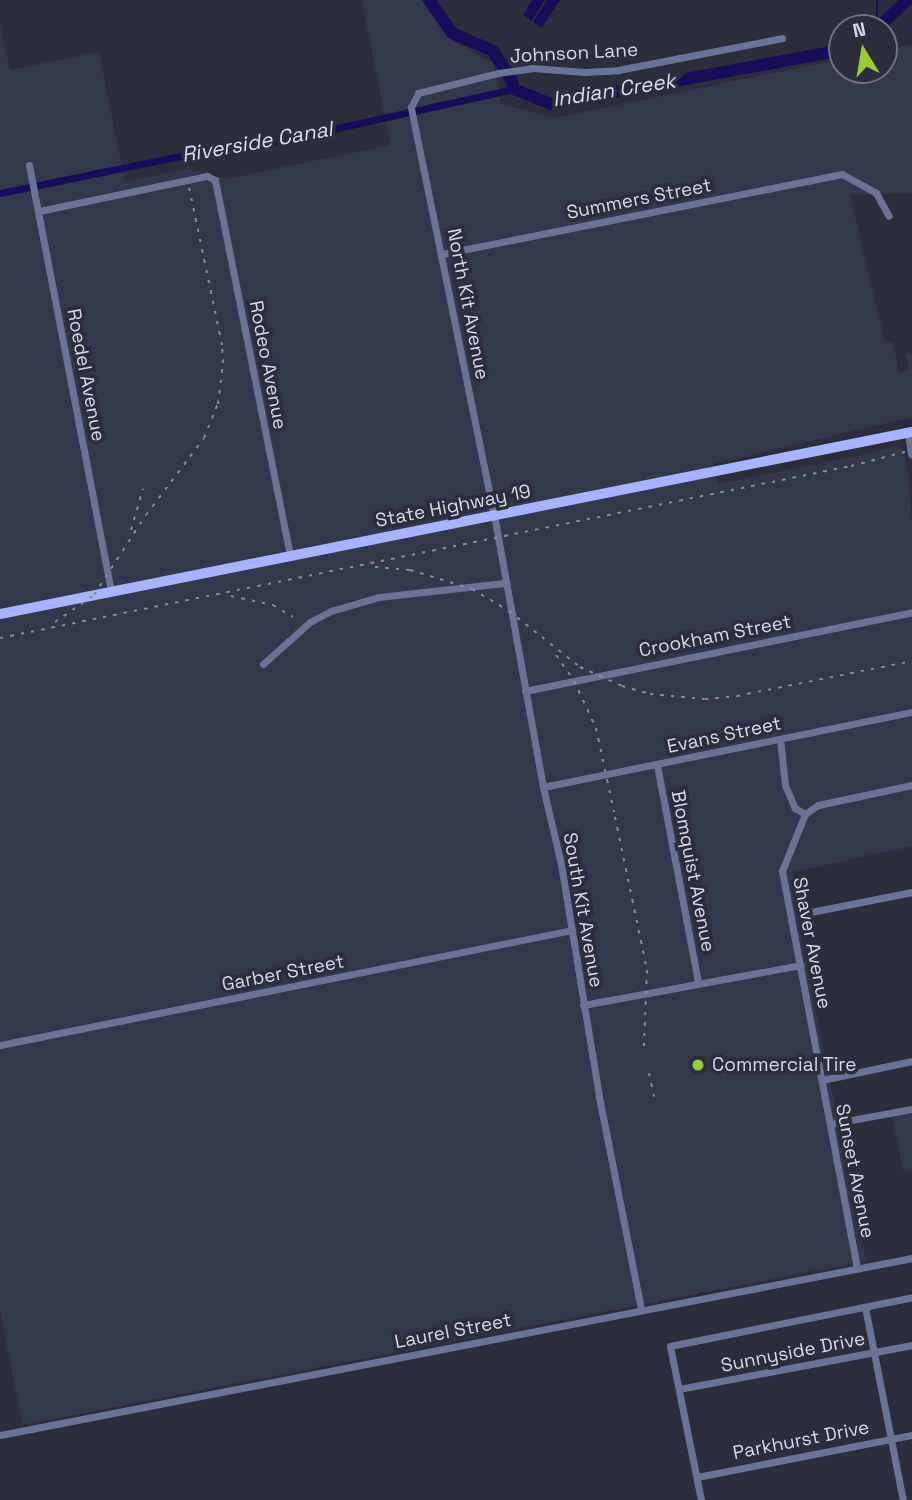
<!DOCTYPE html>
<style>
body{margin:0}
#map{position:relative;width:912px;height:1500px;overflow:hidden;background:#2b2d3d;font-family:"Space Grotesk",sans-serif}
div>[style]{position:absolute}
.built>*{inset:0;background:#33374c}
.water>*{inset:0;background:#160c57}
.stream>*{height:2px;margin:-1px;padding:0 1px;transform-origin:1px;border-radius:1px;background:#160c57}
.canal>*{height:7px;margin:-3.5px;padding:0 3.5px;transform-origin:3.5px;border-radius:3.5px;background:#160c57}
.river>*{height:12px;margin:-6px;padding:0 6px;transform-origin:6px;border-radius:6px;background:#160c57}
.minor>*{height:7px;margin:-3.5px;padding:0 3.5px;transform-origin:3.5px;border-radius:3.5px;background:#6b7295}
.tertiary>*{height:9px;margin:-4.5px;padding:0 4.5px;transform-origin:4.5px;border-radius:4.5px;background:#6b7295}
.primary>*{height:10px;margin:-5px;padding:0 5px;transform-origin:5px;border-radius:5px;background:#a8b4fd}
.rail>*{height:2px;margin-top:-1px;transform-origin:0;background:repeating-linear-gradient(90deg,#898b98 0 3.5px,transparent 0 10.5px)}
.dots>*{width:19px;height:19px;translate:-50% -50%;box-sizing:border-box;border:4px solid #2b2d3d;border-radius:50%}
span{translate:-50% -50%;white-space:nowrap;text-align:center;line-height:1.15;-webkit-text-stroke:7px #2b2d3d;paint-order:stroke}
.street-label{font-size:19px;color:#d6d8e2}
.poi-label{font-size:19px;color:#d6d8e2}
.left{translate:0 -50%;text-align:left}
.water-label{font-size:21px;color:#d9def4;font-style:italic}
.north{position:absolute;left:828px;top:14px;width:70px;height:70px;box-sizing:border-box;background:#2b2d3d;border:2px solid #6f717f;border-radius:50%;rotate:349deg;font-size:19px;font-weight:700;line-height:28px;text-align:center;color:#d6d8e2}
.north::after{content:'';display:block;margin:auto;width:24px;height:32px;background:#99cb36;clip-path:polygon(50% 0,100% 100%,50% 72%,0 100%)}
</style>
<div id="map">
<div class="built">
<div style="clip-path:polygon(362px 0,421px 0,452px 41px,493px 63px,501px 104px,554px 118px,842px 59px,842px 70px,884px 70px,884px 51px,912px 45px,912px 193px,850px 195px,885px 343px,893px 342px,899px 372px,909px 370px,906px 354px,912px 353px,912px 417px,713px 464px,718px 484px,858px 456px,896px 446px,903px 449px,909px 475px,912px 523px,912px 846px,793px 872px,800px 910px,796px 911px,866px 1261px,22px 1425px,0 1310px,0 24px,10px 70px,99px 52px,125px 182px,189px 169px,227px 179px,390px 145px)"></div>
<div style="clip-path:polygon(912px 1112px,912px 1172px,903px 1171px,892px 1116px)"></div>
</div>
<div class="water">
<div style="clip-path:polygon(532px 0,545px 0,532px 21px,523px 15px)"></div>
<div style="clip-path:polygon(547px 0,560px 0,542px 28px,533px 22px)"></div>
</div>
<div class="stream">
<div style="left:877px;top:28px;width:28px;rotate:-90deg"></div>
</div>
<div class="canal">
<div style="left:0;top:193px;width:218px;rotate:-11.6deg"></div>
<div style="left:214px;top:149px;width:38px;rotate:-3deg"></div>
<div style="left:252px;top:147px;width:268px;rotate:-12.5deg"></div>
</div>
<div class="river">
<div style="left:429px;top:0;width:40px;rotate:55.1deg"></div>
<div style="left:452px;top:33px;width:45px;rotate:23.7deg"></div>
<div style="left:493px;top:51px;width:36px;rotate:58deg"></div>
<div style="left:512px;top:81px;width:8px;rotate:76deg"></div>
<div style="left:514px;top:89px;width:40px;rotate:22deg"></div>
<div style="left:551px;top:104px;width:296px;rotate:-10.5deg"></div>
<div style="left:878px;top:28px;width:40px;rotate:-44deg"></div>
</div>
<div class="minor">
<div style="left:29px;top:165px;width:435px;rotate:79.1deg"></div>
<div style="left:39px;top:211px;width:172px;rotate:-11.8deg"></div>
<div style="left:207px;top:176px;width:9px;rotate:27deg"></div>
<div style="left:215px;top:180px;width:383px;rotate:78.7deg"></div>
<div style="left:442px;top:254px;width:408px;rotate:-11.3deg"></div>
<div style="left:842px;top:174px;width:39px;rotate:29deg"></div>
<div style="left:876px;top:193px;width:26px;rotate:61deg"></div>
<div style="left:263px;top:664px;width:63px;rotate:-41.8deg"></div>
<div style="left:310px;top:622px;width:24px;rotate:-28deg"></div>
<div style="left:331px;top:611px;width:50px;rotate:-16.3deg"></div>
<div style="left:379px;top:597px;width:126px;rotate:-6.4deg"></div>
<div style="left:525px;top:691px;width:395px;rotate:-11.5deg"></div>
<div style="left:780px;top:739px;width:46px;rotate:83.8deg"></div>
<div style="left:785px;top:785px;width:25px;rotate:67deg"></div>
<div style="left:795px;top:808px;width:12px;rotate:31deg"></div>
<div style="left:657px;top:765px;width:222px;rotate:79.3deg"></div>
<div style="left:543px;top:787px;width:377px;rotate:-11.5deg"></div>
<div style="left:805px;top:814px;width:61px;rotate:112deg"></div>
<div style="left:782px;top:871px;width:404px;rotate:79.3deg"></div>
<div style="left:805px;top:814px;width:16px;rotate:-35deg"></div>
<div style="left:818px;top:805px;width:96px;rotate:-12deg"></div>
<div style="left:801px;top:914px;width:113px;rotate:-11.2deg"></div>
<div style="left:583px;top:1005px;width:221px;rotate:-10.4deg"></div>
<div style="left:0;top:1045px;width:583px;rotate:-11.37deg"></div>
<div style="left:822px;top:1080px;width:92px;rotate:-11.9deg"></div>
<div style="left:830px;top:1124px;width:83px;rotate:-10.4deg"></div>
<div style="left:865px;top:1307px;width:197px;rotate:78.9deg"></div>
<div style="left:641px;top:1309px;width:217px;rotate:-101.2deg"></div>
<div style="left:599px;top:1096px;width:235px;rotate:-99.3deg"></div>
<div style="left:561px;top:864px;width:79px;rotate:-103.2deg"></div>
<div style="left:543px;top:787px;width:275px;rotate:-100.2deg"></div>
<div style="left:494px;top:516px;width:417px;rotate:-101.5deg"></div>
<div style="left:411px;top:107px;width:16px;rotate:-63deg"></div>
<div style="left:418px;top:93px;width:82px;rotate:-14deg"></div>
<div style="left:498px;top:73px;width:34px;rotate:-8deg"></div>
<div style="left:532px;top:68px;width:53px;rotate:4.3deg"></div>
<div style="left:585px;top:72px;width:33px;rotate:-3deg"></div>
<div style="left:618px;top:70px;width:167px;rotate:-11deg"></div>
<div style="left:679px;top:1389px;width:237px;rotate:-10.7deg"></div>
<div style="left:0;top:1435px;width:929px;rotate:-10.98deg"></div>
<div style="left:697px;top:1477px;width:219px;rotate:-11.1deg"></div>
<div style="left:701px;top:1500px;width:157px;rotate:-101.4deg"></div>
<div style="left:670px;top:1346px;width:247px;rotate:-11.4deg"></div>
</div>
<div class="tertiary">
<div style="left:909px;top:433px;width:21px;rotate:82deg"></div>
</div>
<div class="primary">
<div style="left:0;top:614px;width:930px;rotate:-11.29deg"></div>
</div>
<div class="rail">
<div style="left:131px;top:530px;width:43px;rotate:-73.7deg"></div>
<div style="left:375px;top:567px;width:35px;rotate:5deg"></div>
<div style="left:410px;top:570px;width:65px;rotate:17deg"></div>
<div style="left:472px;top:589px;width:43px;rotate:30.7deg"></div>
<div style="left:509px;top:611px;width:90px;rotate:38.3deg"></div>
<div style="left:580px;top:667px;width:46px;rotate:24.3deg"></div>
<div style="left:622px;top:686px;width:29px;rotate:16deg"></div>
<div style="left:650px;top:694px;width:55px;rotate:5.2deg"></div>
<div style="left:705px;top:699px;width:32px;rotate:-5deg"></div>
<div style="left:737px;top:696px;width:178px;rotate:-11.3deg"></div>
<div style="left:231px;top:596px;width:43px;rotate:12.1deg"></div>
<div style="left:273px;top:605px;width:23px;rotate:31deg"></div>
<div style="left:55px;top:622px;width:47px;rotate:-34.7deg"></div>
<div style="left:94px;top:595px;width:95px;rotate:-57deg"></div>
<div style="left:146px;top:515px;width:96px;rotate:-53deg"></div>
<div style="left:204px;top:438px;width:37px;rotate:-68deg"></div>
<div style="left:218px;top:404px;width:41px;rotate:-83deg"></div>
<div style="left:223px;top:363px;width:18px;rotate:-93deg"></div>
<div style="left:222px;top:345px;width:161px;rotate:-101.8deg"></div>
<div style="left:0;top:638px;width:868px;rotate:-11.43deg"></div>
<div style="left:851px;top:466px;width:63px;rotate:-14.7deg"></div>
<div style="left:556px;top:655px;width:32px;rotate:55deg"></div>
<div style="left:574px;top:681px;width:52px;rotate:64.9deg"></div>
<div style="left:596px;top:728px;width:86px;rotate:77.9deg"></div>
<div style="left:615px;top:817px;width:156px;rotate:78.2deg"></div>
<div style="left:647px;top:970px;width:76px;rotate:92.3deg"></div>
<div style="left:649px;top:1073px;width:24px;rotate:78deg"></div>
</div>
<div class="dots">
<div style="left:698px;top:1065px;background:#99cb36"></div>
</div>
<div class="street-label">
<span style="left:574px;top:53px;rotate:-3deg">Johnson Lane</span>
<span style="left:639px;top:199px;rotate:-11deg">Summers Street</span>
<span style="left:468px;top:304px;rotate:79deg">North Kit Avenue</span>
<span style="left:268px;top:365px;rotate:79deg">Rodeo Avenue</span>
<span style="left:86px;top:375px;rotate:79deg">Roedel Avenue</span>
<span style="left:453px;top:506px;rotate:-11deg">State Highway 19</span>
<span style="left:715px;top:636px;rotate:-11deg">Crookham Street</span>
<span style="left:724px;top:735px;rotate:-12deg">Evans Street</span>
<span style="left:693px;top:871px;rotate:79deg">Blomquist Avenue</span>
<span style="left:583px;top:910px;rotate:80deg">South Kit Avenue</span>
<span style="left:812px;top:943px;rotate:79deg">Shaver Avenue</span>
<span style="left:283px;top:973px;rotate:-11deg">Garber Street</span>
<span style="left:855px;top:1171px;rotate:79deg">Sunset Avenue</span>
<span style="left:453px;top:1331px;rotate:-11deg">Laurel Street</span>
<span style="left:793px;top:1352px;rotate:-11deg">Sunnyside Drive</span>
<span style="left:801px;top:1440px;rotate:-11deg">Parkhurst Drive</span>
</div>
<div class="poi-label">
<span class="left" style="left:712px;top:1065px">Commercial Tire</span>
</div>
<div class="water-label">
<span style="left:614px;top:90px;rotate:-9deg">Indian Creek</span>
<span style="left:257px;top:142px;rotate:-10deg">Riverside Canal</span>
</div>
<div class="north">N</div>
</div>
